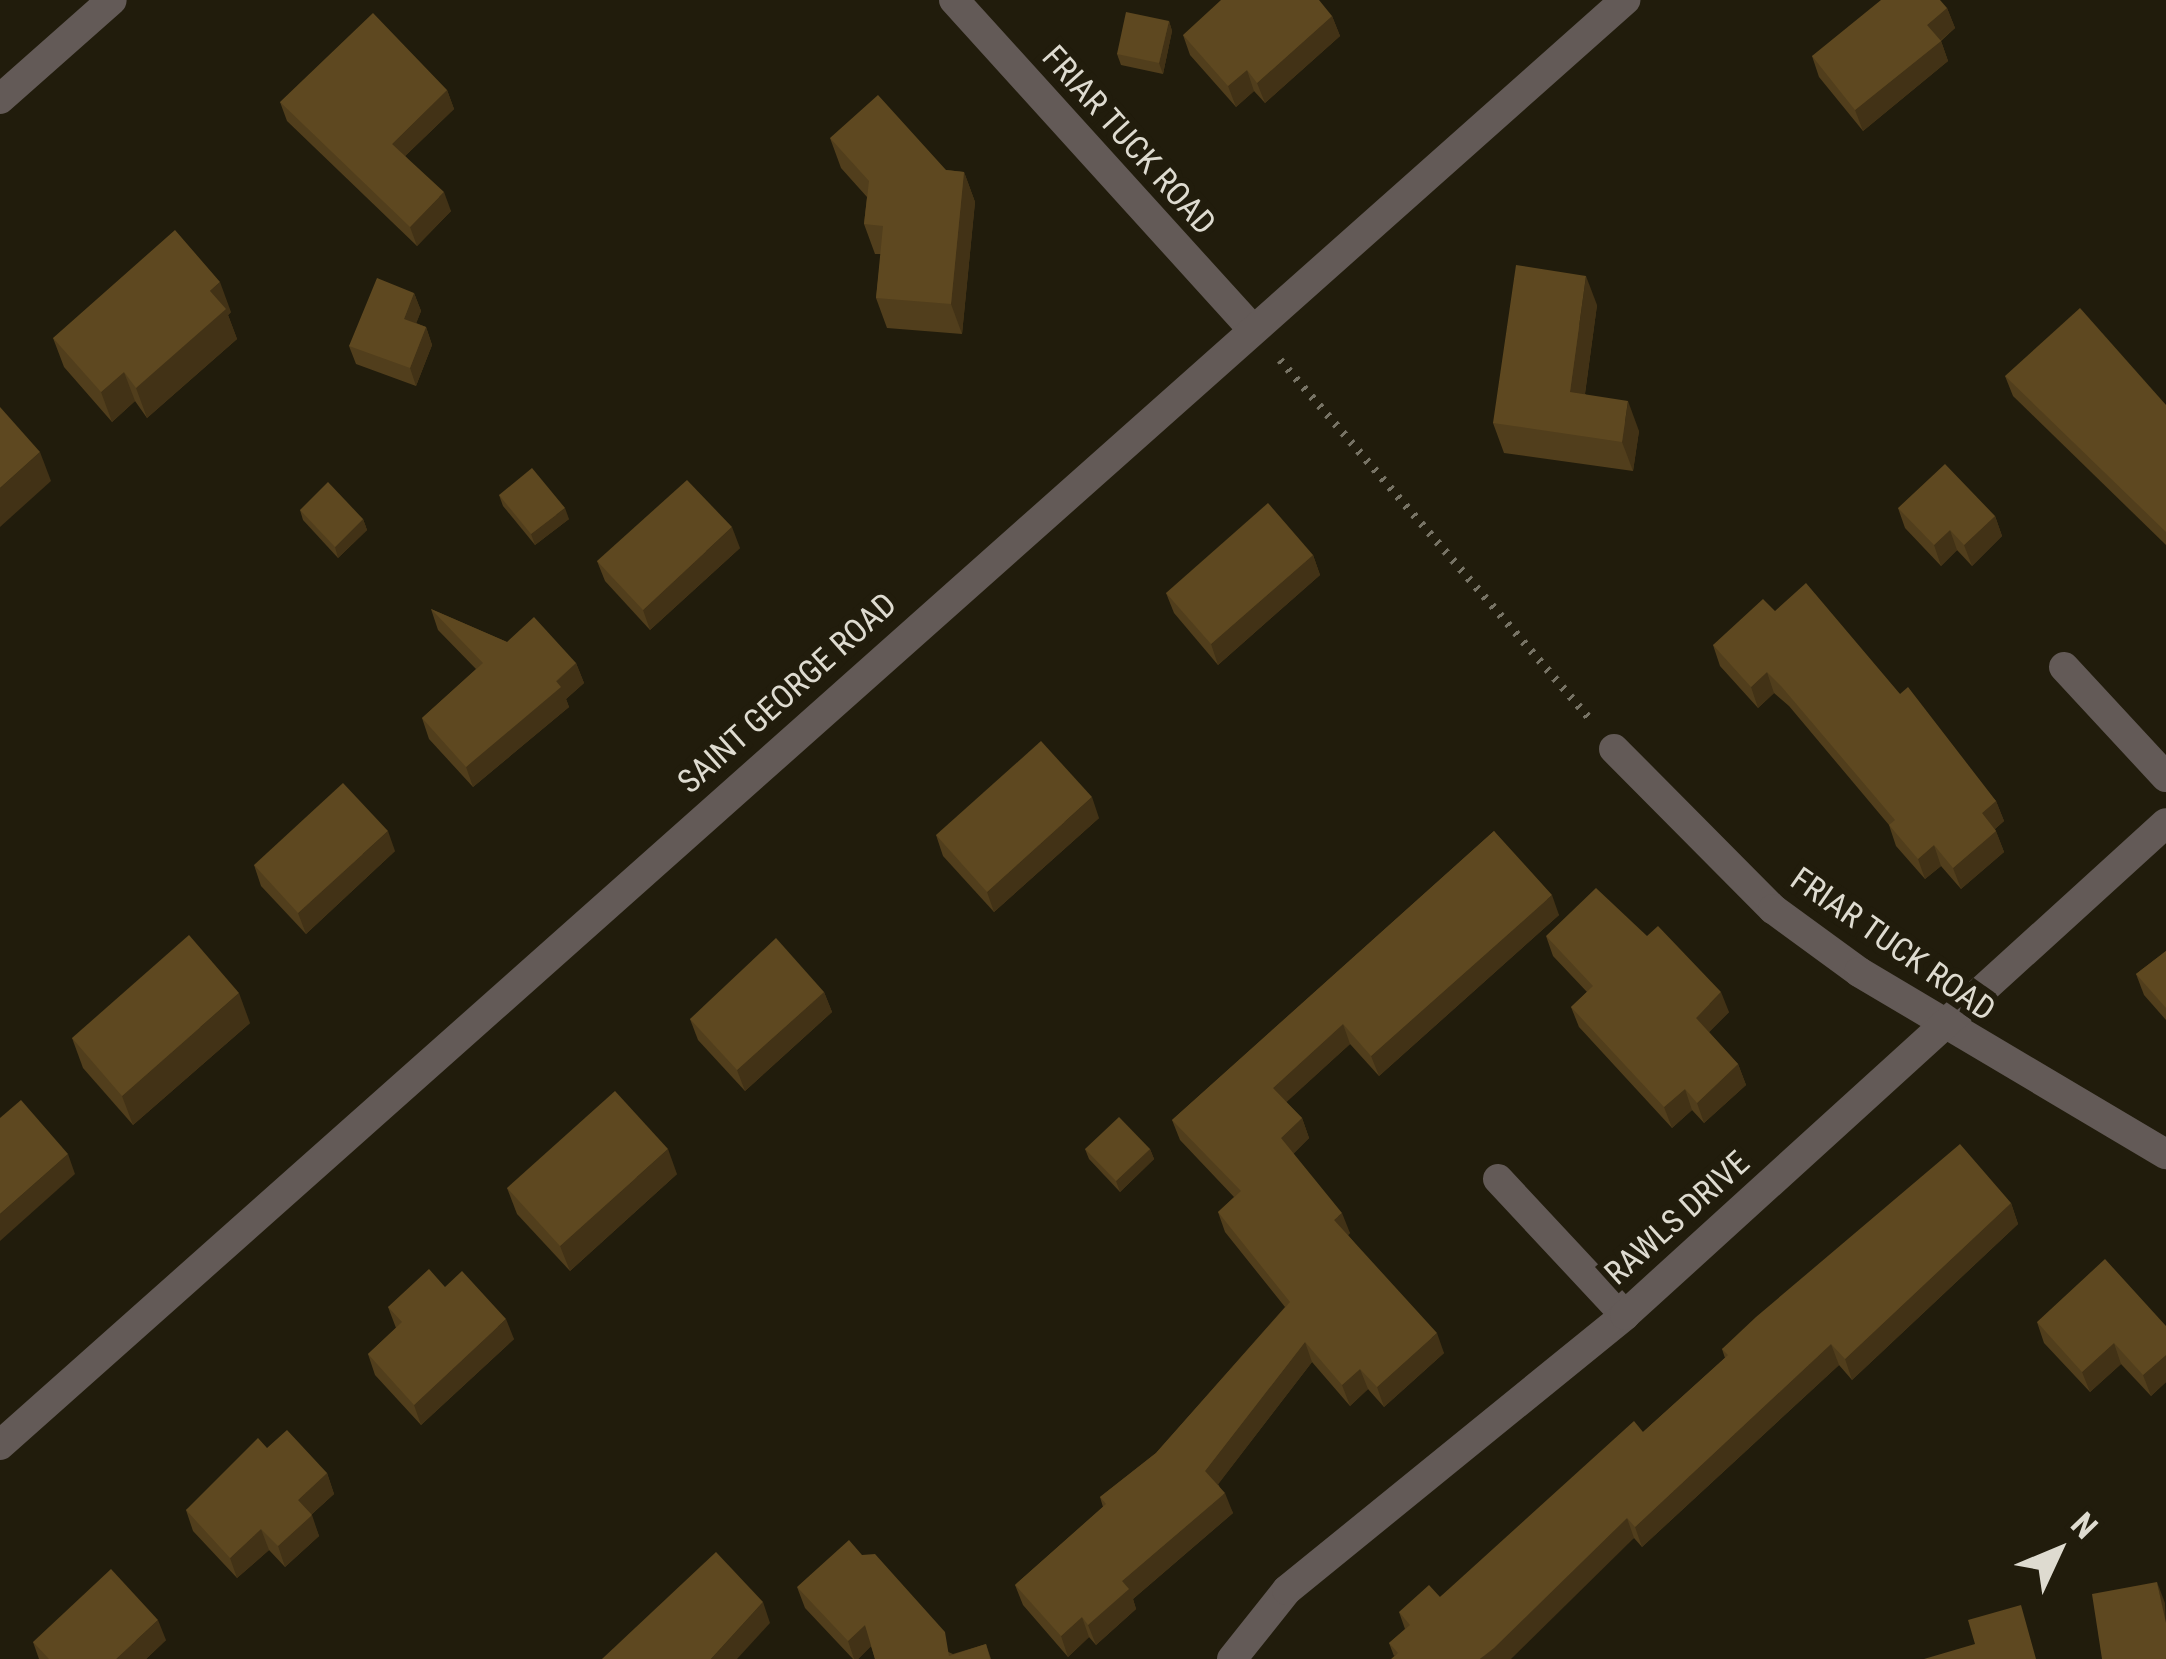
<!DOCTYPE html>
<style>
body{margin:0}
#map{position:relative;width:2166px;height:1659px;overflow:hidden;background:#211c0c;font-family:"Roboto Condensed",sans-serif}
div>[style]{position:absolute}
.path>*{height:8px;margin-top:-4px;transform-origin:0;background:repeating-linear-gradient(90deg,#777365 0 3px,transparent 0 12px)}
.minor>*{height:30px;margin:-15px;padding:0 15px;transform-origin:15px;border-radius:15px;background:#635a57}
.wall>*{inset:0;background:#513e1c}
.shaded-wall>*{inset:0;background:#423216}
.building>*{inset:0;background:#5e4820}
span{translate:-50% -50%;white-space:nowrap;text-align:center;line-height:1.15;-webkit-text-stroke:12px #211c0c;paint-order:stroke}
.street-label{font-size:33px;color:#dedbd0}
.north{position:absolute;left:1998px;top:1491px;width:120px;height:120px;-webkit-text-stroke:9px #211c0c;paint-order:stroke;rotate:46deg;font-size:33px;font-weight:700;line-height:48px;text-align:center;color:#dedbd0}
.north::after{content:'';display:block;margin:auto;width:42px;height:54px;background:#dedbd0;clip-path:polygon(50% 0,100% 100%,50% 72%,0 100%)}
</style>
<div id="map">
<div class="path">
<div style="left:1280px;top:360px;width:477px;rotate:49.2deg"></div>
</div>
<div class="minor">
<div style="left:954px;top:0;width:442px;rotate:47.8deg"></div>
<div style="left:0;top:99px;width:149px;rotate:-41.5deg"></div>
<div style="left:2064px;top:667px;width:150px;rotate:47.2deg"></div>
<div style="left:1614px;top:749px;width:226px;rotate:45.2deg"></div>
<div style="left:1773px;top:909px;width:107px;rotate:36.2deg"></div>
<div style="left:1859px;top:972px;width:357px;rotate:30.7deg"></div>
<div style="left:1498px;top:1179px;width:186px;rotate:47deg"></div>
<div style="left:0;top:1445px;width:2175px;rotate:-41.64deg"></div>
<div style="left:1232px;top:1659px;width:88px;rotate:-51.4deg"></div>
<div style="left:1287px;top:1590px;width:436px;rotate:-39.1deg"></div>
<div style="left:1625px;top:1315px;width:731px;rotate:-42.28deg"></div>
</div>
<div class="wall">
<div style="clip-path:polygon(1947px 8px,1955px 28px,1941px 41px,1948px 61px,1863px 131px,1819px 77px,1812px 56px)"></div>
<div style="clip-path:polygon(1332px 16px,1340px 36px,1265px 103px,1254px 91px,1236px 107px,1190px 55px,1183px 35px)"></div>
<div style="clip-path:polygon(1169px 21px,1172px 31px,1163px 74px,1121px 65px,1117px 54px)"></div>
<div style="clip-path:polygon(447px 90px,454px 109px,405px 156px,451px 211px,417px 246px,287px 121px,280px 102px)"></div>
<div style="clip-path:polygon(830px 138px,946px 170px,964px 172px,975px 202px,962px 334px,887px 328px,876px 298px,881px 254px,875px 254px,864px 224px,867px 197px,841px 168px)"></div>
<div style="clip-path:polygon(414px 293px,421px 311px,416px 323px,426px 327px,432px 345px,416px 386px,356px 364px,349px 346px)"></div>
<div style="clip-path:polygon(1597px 305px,1585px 394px,1639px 431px,1633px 471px,1504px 453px,1493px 423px)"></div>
<div style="clip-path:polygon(231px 312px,228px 315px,237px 339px,147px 418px,135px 401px,112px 422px,64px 367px,53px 338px)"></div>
<div style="clip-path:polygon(2005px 376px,2166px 405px,2166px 545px,2013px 396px)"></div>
<div style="clip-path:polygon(499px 495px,569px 519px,535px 545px,503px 506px)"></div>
<div style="clip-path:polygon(1898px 508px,1995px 516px,2002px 536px,1972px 566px,1957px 550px,1941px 566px,1905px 528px)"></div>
<div style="clip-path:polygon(300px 510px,363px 519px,367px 530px,338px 558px,303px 520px)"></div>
<div style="clip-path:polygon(740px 548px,650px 630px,605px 581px,597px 561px)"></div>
<div style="clip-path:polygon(1313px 555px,1320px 575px,1218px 665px,1174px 613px,1166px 593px)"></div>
<div style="clip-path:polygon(431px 609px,507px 642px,576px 663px,584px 683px,566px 699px,569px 707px,473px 787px,429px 739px,422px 718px,476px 669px,438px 630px)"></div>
<div style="clip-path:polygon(1775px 611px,1900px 694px,1996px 801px,2004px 821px,1995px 829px,2004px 852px,1961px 889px,1941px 866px,1925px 879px,1896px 846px,1889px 825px,1789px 706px,1774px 693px,1758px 708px,1720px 666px,1713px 645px)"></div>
<div style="clip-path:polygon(1099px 818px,994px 912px,943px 856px,936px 835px)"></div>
<div style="clip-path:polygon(1494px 831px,1559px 915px,1379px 1076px,1350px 1044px,1286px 1102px,1302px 1118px,1309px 1138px,1293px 1154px,1350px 1233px,1348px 1235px,1444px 1353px,1384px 1407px,1368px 1389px,1350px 1406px,1312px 1362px,1218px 1484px,1233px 1513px,1133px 1599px,1136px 1609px,1096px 1645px,1089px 1637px,1068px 1657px,1023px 1605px,1015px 1585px,1103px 1507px,1100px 1497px,1156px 1453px,1285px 1307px,1225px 1232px,1218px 1212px,1234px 1197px,1180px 1140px,1172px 1120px)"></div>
<div style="clip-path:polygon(395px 851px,306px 934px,261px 886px,254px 865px)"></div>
<div style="clip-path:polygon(1546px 936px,1729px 1012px,1709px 1032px,1738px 1064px,1746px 1085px,1704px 1123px,1692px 1110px,1672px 1128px,1579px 1027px,1571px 1007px,1587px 992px,1553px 956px)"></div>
<div style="clip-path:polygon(2166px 951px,2166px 1020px,2144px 995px,2136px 974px)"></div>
<div style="clip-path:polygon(824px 992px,832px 1012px,745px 1091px,698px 1040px,690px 1019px)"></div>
<div style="clip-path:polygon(250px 1023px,133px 1125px,83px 1068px,72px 1038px)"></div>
<div style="clip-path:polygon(1085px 1149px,1150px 1149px,1154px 1159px,1120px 1192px,1089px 1159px)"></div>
<div style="clip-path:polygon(677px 1174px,570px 1271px,517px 1214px,507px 1188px)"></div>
<div style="clip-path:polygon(2011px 1203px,2018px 1224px,1852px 1380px,1839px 1365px,1642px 1547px,1634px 1538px,1394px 1656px,1389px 1643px,1405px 1629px,1399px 1612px,1440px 1597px,1643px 1432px,1725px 1358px,1722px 1349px)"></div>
<div style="clip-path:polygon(445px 1287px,514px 1339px,421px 1425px,375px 1375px,368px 1354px,396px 1328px,388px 1307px)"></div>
<div style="clip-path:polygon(2037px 1322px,2166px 1326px,2166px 1382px,2151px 1396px,2121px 1364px,2090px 1392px,2044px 1343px)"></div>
<div style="clip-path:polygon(267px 1448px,327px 1473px,334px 1494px,311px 1515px,319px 1536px,285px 1567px,269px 1550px,237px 1578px,193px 1531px,186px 1510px)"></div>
<div style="clip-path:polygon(797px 1587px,953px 1654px,986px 1644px,991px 1659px,875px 1659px,871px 1646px,858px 1659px,853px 1659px,805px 1608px)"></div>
<div style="clip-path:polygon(166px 1640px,146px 1659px,39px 1659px,33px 1642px)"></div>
</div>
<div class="shaded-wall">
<div style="clip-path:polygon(1947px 8px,1955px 28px,1935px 45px,1927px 25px)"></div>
<div style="clip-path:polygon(1332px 16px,1340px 36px,1265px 103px,1257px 83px)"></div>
<div style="clip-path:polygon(1169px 21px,1172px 31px,1163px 74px,1159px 63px)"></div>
<div style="clip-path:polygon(1941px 41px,1948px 61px,1863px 131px,1855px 110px)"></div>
<div style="clip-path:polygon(1247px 70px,1254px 91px,1236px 107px,1228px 86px)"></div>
<div style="clip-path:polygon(447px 90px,454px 109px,399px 162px,392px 144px)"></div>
<div style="clip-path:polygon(964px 172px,975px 202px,962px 334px,951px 304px)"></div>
<div style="clip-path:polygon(444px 192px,451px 211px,417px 246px,410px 227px)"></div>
<div style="clip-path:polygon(1586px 276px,1597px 305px,1581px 422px,1570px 392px)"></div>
<div style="clip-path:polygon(220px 282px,231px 312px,228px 315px,237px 339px,147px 418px,136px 388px,210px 291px)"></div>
<div style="clip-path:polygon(414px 293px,421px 311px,411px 337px,404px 319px)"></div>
<div style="clip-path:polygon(426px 327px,432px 345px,416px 386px,410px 368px)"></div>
<div style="clip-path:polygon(124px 372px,135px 401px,112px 422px,101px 392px)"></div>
<div style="clip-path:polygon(1628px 401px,1639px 431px,1633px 471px,1622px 442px)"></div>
<div style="clip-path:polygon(40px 452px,51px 481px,0 527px,0 488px)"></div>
<div style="clip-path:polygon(565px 508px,569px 519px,535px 545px,531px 534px)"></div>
<div style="clip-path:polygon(1995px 516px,2002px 536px,1972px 566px,1964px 545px)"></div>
<div style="clip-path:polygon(363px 519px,367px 530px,338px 558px,335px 547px)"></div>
<div style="clip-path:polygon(732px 527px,740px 548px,650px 630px,643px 610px)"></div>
<div style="clip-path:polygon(1950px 530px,1957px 550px,1941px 566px,1934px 545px)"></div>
<div style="clip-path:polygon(1313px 555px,1320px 575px,1218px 665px,1211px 644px)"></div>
<div style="clip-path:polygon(576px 663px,584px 683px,566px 699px,569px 707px,473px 787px,466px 767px)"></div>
<div style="clip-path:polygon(1767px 672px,1774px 693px,1758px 708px,1751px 687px)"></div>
<div style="clip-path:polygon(1092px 797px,1099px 818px,994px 912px,987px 892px)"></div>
<div style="clip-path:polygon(1996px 801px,2004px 821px,1989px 834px,1982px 813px)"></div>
<div style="clip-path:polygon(388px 831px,395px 851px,306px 934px,298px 913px)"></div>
<div style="clip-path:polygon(1996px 831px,2004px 852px,1961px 889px,1953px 868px)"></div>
<div style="clip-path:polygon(1934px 845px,1941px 866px,1925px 879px,1918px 859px)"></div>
<div style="clip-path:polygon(1552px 895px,1559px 915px,1379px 1076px,1371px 1056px)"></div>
<div style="clip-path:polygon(824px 992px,832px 1012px,745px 1091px,737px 1070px)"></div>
<div style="clip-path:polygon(1721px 992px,1729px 1012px,1703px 1038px,1696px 1018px)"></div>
<div style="clip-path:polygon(239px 993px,250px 1023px,133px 1125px,122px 1096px)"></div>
<div style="clip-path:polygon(1343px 1024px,1350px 1044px,1280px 1108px,1273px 1088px)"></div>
<div style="clip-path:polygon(1738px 1064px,1746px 1085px,1704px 1123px,1697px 1103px)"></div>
<div style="clip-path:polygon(1685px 1089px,1692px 1110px,1672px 1128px,1664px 1107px)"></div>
<div style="clip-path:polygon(1302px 1118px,1309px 1138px,1288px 1159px,1281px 1138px)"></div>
<div style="clip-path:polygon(668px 1149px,677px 1174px,570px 1271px,560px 1246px)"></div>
<div style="clip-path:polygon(1150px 1149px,1154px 1159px,1120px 1192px,1116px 1181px)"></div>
<div style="clip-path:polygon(68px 1154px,75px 1174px,0 1241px,0 1214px)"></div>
<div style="clip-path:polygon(2011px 1203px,2018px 1224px,1852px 1380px,1845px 1359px)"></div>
<div style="clip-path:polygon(1342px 1213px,1350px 1233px,1342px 1240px,1334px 1220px)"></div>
<div style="clip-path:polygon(506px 1319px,514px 1339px,421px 1425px,414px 1405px)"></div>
<div style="clip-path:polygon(1437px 1333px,1444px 1353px,1384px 1407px,1377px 1387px)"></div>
<div style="clip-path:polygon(1305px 1342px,1312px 1362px,1213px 1491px,1205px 1471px)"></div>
<div style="clip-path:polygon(2114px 1343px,2121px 1364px,2090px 1392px,2082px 1372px)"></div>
<div style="clip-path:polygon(1831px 1344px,1839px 1365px,1642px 1547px,1635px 1527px)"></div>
<div style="clip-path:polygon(2166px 1355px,2166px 1382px,2151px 1396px,2143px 1375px)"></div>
<div style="clip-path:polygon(1360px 1369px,1368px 1389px,1350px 1406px,1342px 1385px)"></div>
<div style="clip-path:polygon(327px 1473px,334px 1494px,305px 1520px,298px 1500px)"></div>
<div style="clip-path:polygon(1225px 1493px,1233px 1513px,1133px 1599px,1136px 1609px,1096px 1645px,1088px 1625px,1122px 1581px)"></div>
<div style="clip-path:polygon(312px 1515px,319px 1536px,285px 1567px,278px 1546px)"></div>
<div style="clip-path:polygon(1627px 1518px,1634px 1538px,1511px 1659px,1480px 1659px)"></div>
<div style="clip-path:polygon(261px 1529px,269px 1550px,237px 1578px,230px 1558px)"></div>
<div style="clip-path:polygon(2157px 1582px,2165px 1603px,2166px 1627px)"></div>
<div style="clip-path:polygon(763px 1602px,770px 1623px,737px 1659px,711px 1659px)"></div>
<div style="clip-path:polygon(1082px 1617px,1089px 1637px,1068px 1657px,1061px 1636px)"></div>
<div style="clip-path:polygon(158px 1620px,166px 1640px,146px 1659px,116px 1659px)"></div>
<div style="clip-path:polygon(865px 1625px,872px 1645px,858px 1659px,854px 1659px,848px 1641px)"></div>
</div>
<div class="building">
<div style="clip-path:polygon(1221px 0,1319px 0,1332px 16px,1257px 83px,1247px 70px,1228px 86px,1183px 35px)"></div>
<div style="clip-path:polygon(1881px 0,1940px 0,1947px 8px,1927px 25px,1941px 41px,1855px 110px,1812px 56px)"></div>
<div style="clip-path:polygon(1126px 12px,1169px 21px,1159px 63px,1117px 54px)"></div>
<div style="clip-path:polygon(373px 13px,447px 90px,392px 144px,444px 192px,410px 227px,280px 102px)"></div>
<div style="clip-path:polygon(878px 95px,946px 170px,964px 172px,951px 304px,876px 298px,883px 226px,864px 224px,869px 181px,830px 138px)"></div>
<div style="clip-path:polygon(175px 230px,220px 282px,210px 291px,226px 309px,136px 388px,124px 372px,101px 392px,53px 338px)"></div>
<div style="clip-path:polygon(1516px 265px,1586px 276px,1570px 392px,1628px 401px,1622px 442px,1493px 423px)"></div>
<div style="clip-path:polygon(377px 278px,414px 293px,404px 319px,426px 327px,410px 368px,349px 346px)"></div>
<div style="clip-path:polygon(2080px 308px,2166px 405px,2166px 532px,2005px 376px)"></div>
<div style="clip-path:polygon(0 407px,40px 452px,0 488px)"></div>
<div style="clip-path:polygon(1945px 464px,1995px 516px,1964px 545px,1950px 530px,1934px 545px,1898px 508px)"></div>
<div style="clip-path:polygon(532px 468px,565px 508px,531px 534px,499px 495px)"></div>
<div style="clip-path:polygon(687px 480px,732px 527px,643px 610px,597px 561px)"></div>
<div style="clip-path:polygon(328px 482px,363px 519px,335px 547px,300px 510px)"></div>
<div style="clip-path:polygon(1268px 503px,1313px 555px,1211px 644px,1166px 593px)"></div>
<div style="clip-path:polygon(1806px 583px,1900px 694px,1908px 687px,1996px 801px,1982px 813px,1996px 831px,1953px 868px,1934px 845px,1918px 859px,1889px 825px,1895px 820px,1781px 686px,1767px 672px,1751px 687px,1713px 645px,1763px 599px,1775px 611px)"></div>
<div style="clip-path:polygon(431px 609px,507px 642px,534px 617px,576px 663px,556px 681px,561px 687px,466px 767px,422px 718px,483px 663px)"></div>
<div style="clip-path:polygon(1041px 741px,1092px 797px,987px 892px,936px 835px)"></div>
<div style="clip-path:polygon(343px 783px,388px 831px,298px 913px,254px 865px)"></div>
<div style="clip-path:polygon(1494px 831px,1552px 895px,1371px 1056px,1343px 1024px,1273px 1088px,1302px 1118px,1281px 1138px,1342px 1213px,1334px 1220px,1437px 1333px,1377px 1387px,1360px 1369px,1342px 1385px,1305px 1342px,1205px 1471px,1225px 1493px,1122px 1581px,1129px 1589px,1088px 1625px,1082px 1617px,1061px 1636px,1015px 1585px,1106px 1504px,1100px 1497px,1156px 1453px,1290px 1302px,1218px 1212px,1241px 1191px,1172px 1120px)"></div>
<div style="clip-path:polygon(1596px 888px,1647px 936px,1658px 926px,1721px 992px,1696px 1018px,1738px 1064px,1697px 1103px,1685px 1089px,1664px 1107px,1571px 1007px,1593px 986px,1546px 936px)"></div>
<div style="clip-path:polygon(189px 935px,239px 993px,122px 1096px,72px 1038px)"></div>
<div style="clip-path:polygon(776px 938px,824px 992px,737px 1070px,690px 1019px)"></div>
<div style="clip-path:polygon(2166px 951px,2166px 1008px,2136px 974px)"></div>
<div style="clip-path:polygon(615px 1091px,668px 1149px,560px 1246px,507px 1188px)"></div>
<div style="clip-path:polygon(21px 1100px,68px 1154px,0 1214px,0 1118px)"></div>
<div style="clip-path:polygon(1119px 1117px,1150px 1149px,1116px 1181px,1085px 1149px)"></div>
<div style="clip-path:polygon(1960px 1144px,2011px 1203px,1845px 1359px,1831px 1344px,1635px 1527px,1627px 1518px,1494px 1648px,1480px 1659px,1391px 1659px,1398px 1653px,1389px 1643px,1410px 1625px,1399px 1612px,1429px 1585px,1440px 1597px,1634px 1421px,1643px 1432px,1728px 1355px,1722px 1349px,1756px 1317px)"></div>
<div style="clip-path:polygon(2105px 1259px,2166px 1326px,2166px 1355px,2143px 1375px,2114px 1343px,2082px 1372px,2037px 1322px)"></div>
<div style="clip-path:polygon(429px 1269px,445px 1287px,462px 1271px,506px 1319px,414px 1405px,368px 1354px,402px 1322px,388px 1307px)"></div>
<div style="clip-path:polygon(287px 1430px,327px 1473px,298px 1500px,312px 1515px,278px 1546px,261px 1529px,230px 1558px,186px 1510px,258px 1438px,267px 1448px)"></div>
<div style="clip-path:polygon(849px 1540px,862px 1555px,875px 1554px,945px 1632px,949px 1656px,986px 1644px,990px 1659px,875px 1659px,865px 1625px,848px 1641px,797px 1587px)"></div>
<div style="clip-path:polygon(716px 1552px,763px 1602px,711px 1659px,602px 1659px)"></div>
<div style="clip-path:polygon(111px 1569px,158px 1620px,116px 1659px,49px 1659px,33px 1642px)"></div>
<div style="clip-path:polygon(2157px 1582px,2166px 1623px,2166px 1659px,2102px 1659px,2092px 1594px)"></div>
<div style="clip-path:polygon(2021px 1605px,2036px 1659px,1924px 1659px,1975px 1644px,1968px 1620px)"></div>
</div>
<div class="street-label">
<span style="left:1129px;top:140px;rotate:48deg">FRIAR TUCK ROAD</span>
<span style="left:787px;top:693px;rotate:-42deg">SAINT GEORGE ROAD</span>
<span style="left:1893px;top:944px;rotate:35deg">FRIAR TUCK ROAD</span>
<span style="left:1677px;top:1218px;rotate:-42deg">RAWLS DRIVE</span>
</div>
<div class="north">N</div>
</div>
